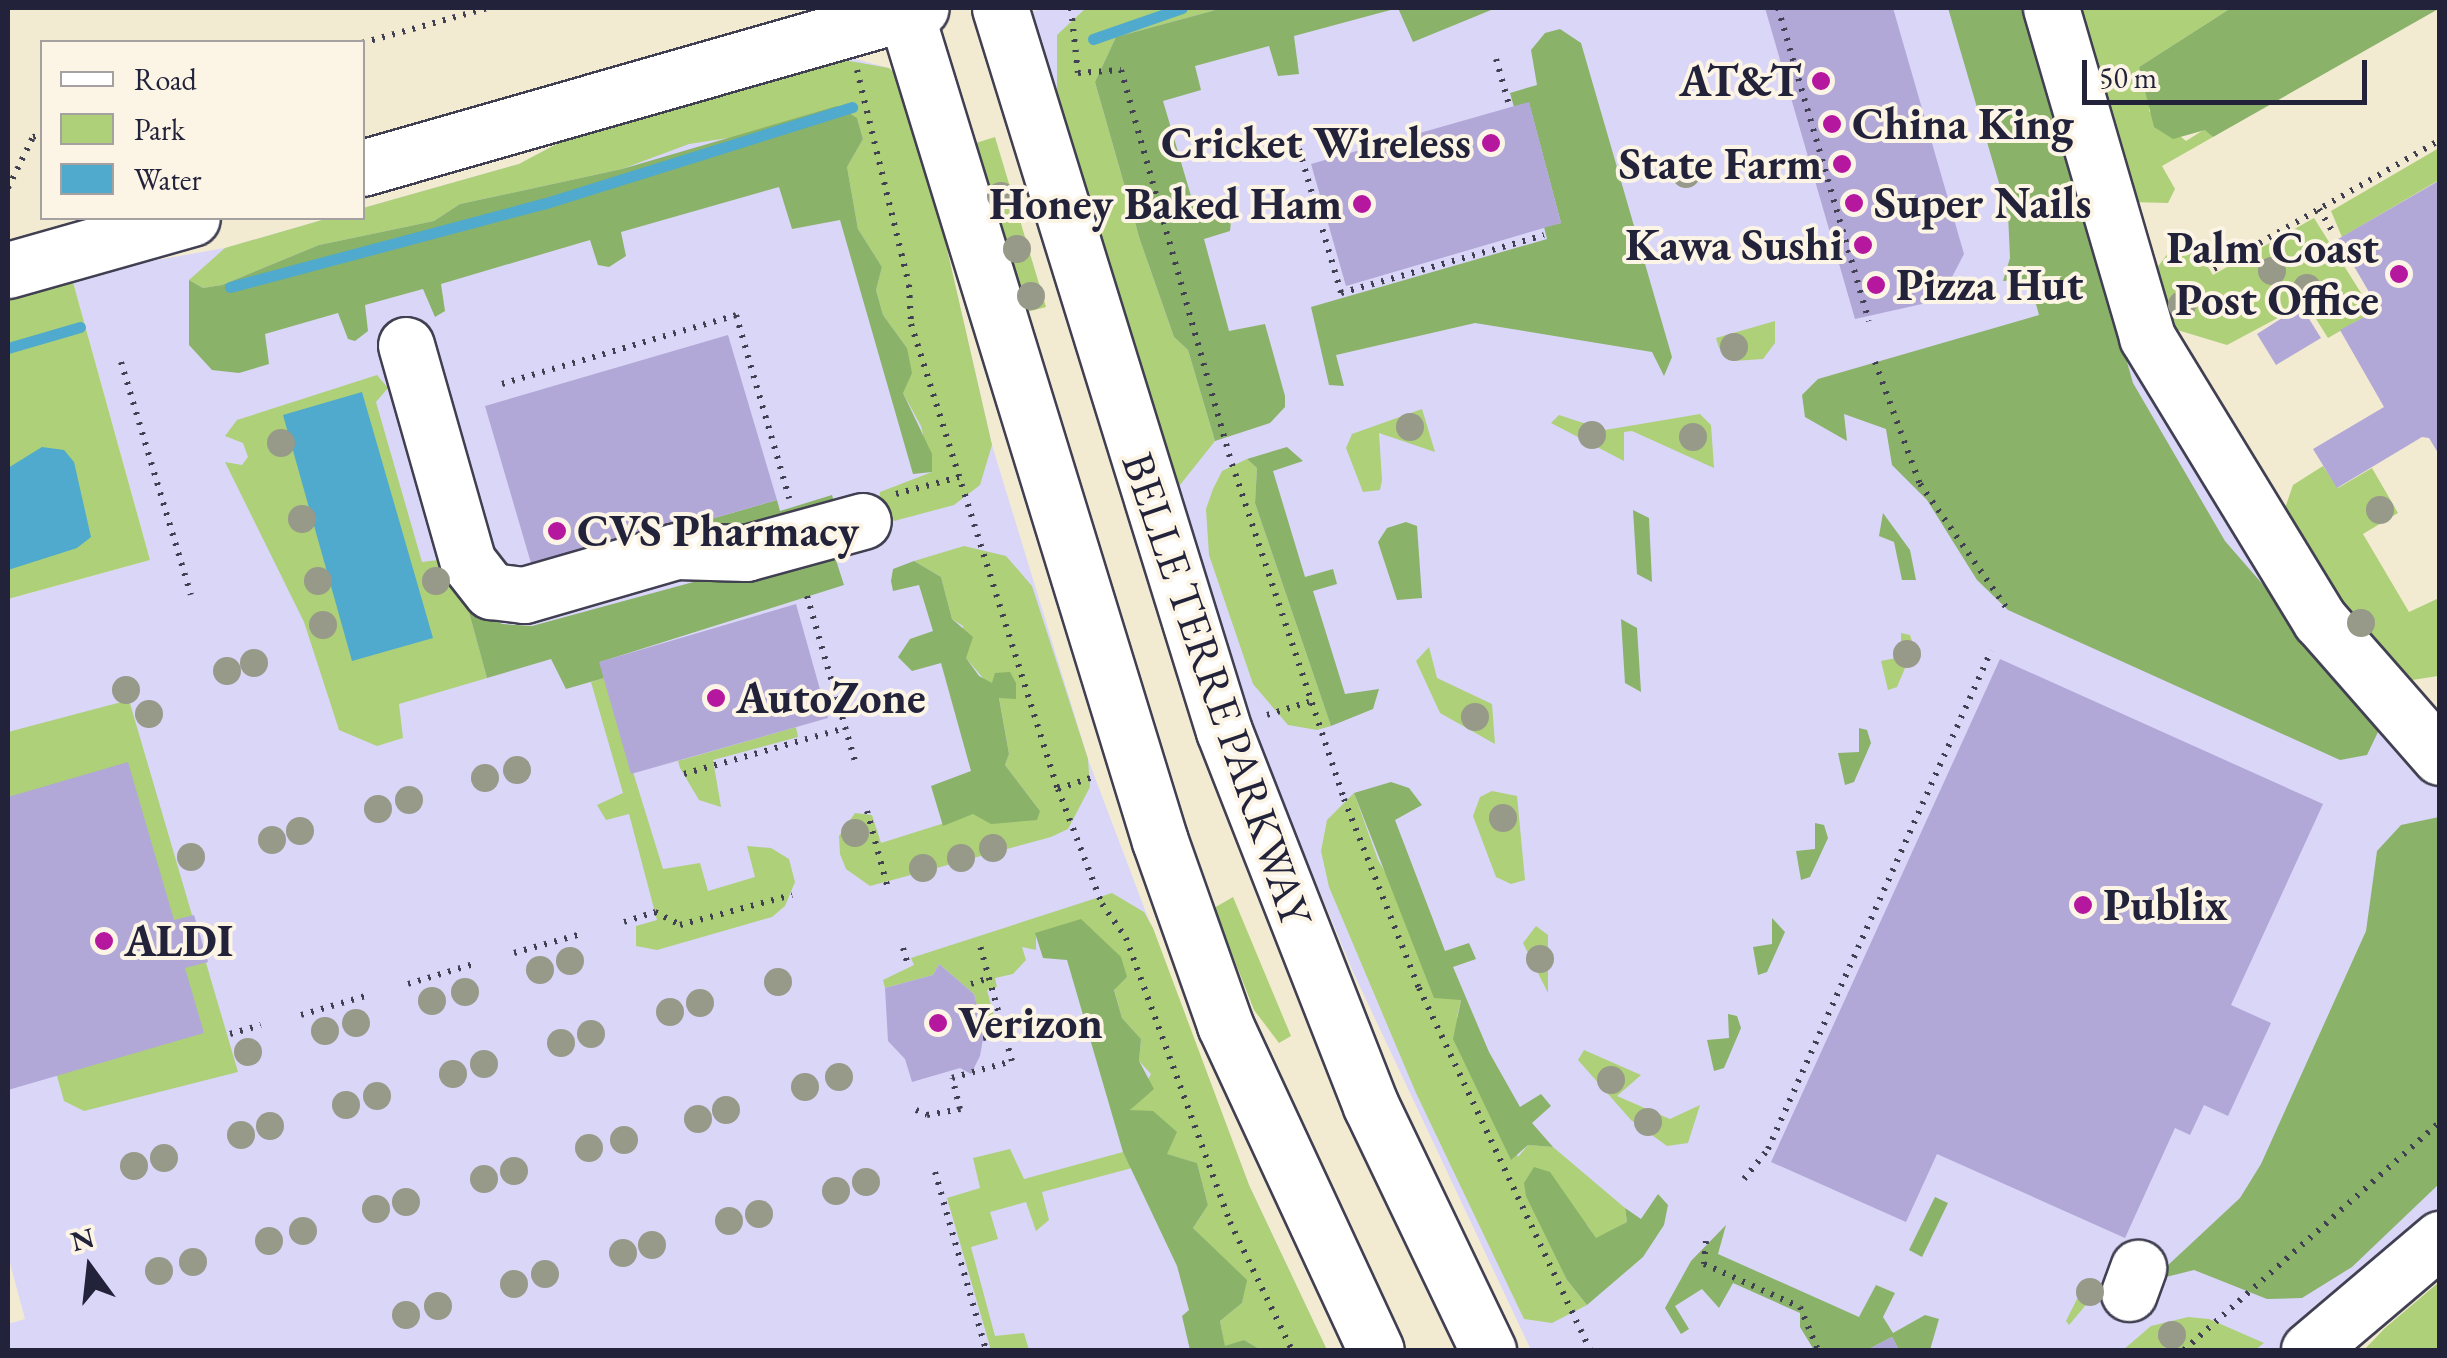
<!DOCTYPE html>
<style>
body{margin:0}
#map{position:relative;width:2447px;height:1358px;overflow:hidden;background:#f2ebd2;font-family:"EB Garamond",serif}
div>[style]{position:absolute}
.built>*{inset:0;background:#dad6f7}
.green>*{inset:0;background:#add079}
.forest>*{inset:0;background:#8ab269}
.water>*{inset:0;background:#4faacd}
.stream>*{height:11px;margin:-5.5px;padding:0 5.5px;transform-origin:5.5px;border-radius:5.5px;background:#4faacd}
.building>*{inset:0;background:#b1a8d8}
.path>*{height:6px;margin-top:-3px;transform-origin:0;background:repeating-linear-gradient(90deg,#414052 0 2.5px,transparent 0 10.5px)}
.roads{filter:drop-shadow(2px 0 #414052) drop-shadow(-2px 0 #414052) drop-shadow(0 2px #414052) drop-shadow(0 -2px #414052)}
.minor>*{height:55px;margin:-27.5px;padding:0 27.5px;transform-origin:27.5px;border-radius:27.5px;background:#fff}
.major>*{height:55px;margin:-27.5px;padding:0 27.5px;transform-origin:27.5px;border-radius:27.5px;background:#fff}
.trees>*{width:28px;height:28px;margin:-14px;border-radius:50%;background:#979989}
.dots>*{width:28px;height:28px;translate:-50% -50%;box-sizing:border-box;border:5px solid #fcf5e5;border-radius:50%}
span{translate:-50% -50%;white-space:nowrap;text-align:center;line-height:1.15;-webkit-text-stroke:8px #fcf5e5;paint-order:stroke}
.poi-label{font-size:45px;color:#22223b;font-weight:700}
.right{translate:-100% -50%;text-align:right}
.left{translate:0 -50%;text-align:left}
.street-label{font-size:45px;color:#22223b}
.frame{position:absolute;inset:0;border:10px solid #22223b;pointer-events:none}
.legend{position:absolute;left:40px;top:40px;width:325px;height:180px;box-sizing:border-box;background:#fcf5e5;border:2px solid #a5a1a1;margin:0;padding:12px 18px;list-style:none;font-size:30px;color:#22223b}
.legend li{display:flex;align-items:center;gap:20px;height:50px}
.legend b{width:50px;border:2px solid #a5a1a1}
.north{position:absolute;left:40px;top:1218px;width:100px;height:100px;-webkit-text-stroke:8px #fcf5e5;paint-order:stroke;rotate:345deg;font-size:28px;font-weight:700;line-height:40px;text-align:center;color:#22223b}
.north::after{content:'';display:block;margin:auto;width:35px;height:45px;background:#22223b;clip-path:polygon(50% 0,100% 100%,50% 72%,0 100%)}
.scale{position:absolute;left:2082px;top:60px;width:285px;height:45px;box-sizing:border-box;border:5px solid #22223b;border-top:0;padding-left:12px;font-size:30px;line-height:35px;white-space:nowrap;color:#22223b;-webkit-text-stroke:8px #fcf5e5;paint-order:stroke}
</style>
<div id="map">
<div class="built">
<div style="clip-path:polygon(1047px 8px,2042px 8px,2140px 347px,2439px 740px,2439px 1223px,2288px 1350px,1531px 1350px,1354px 974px,1197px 596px,1026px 13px)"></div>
<div style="clip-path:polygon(851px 58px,889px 68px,910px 88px,992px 445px,1088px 759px,1249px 1185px,1327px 1350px,8px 1350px,8px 1324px,25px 1319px,8px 1256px,8px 599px,150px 560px,71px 275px,225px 248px,329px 218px,362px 218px,363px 208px,519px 164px,598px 122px)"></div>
</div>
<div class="green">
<div style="clip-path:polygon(1086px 8px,1223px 8px,1116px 37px,1095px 82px,1140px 240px,1174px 337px,1188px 350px,1215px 441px,1172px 495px,1057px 102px,1057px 35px)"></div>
<div style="clip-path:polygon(2073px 8px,2231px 8px,2139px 67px,2150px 94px,2149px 111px,2186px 141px,2205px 129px,2213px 137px,2162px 166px,2175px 189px,2168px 203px,2131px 202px)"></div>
<div style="clip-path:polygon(833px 58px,889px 68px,910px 88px,992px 445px,980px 485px,954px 505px,894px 521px,879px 506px,880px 492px,932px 472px,921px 426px,903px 393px,907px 348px,883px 315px,876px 290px,882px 267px,858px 229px,847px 167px,863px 139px,857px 118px,689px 144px,622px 169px,460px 204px,434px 221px,319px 245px,222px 285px,203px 288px,189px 280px,225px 248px,329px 218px,362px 218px,363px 208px,519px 164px,598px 122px)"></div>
<div style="clip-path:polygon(995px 137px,1046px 307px,1023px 313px,976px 143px)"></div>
<div style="clip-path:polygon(2439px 148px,2439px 180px,2342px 237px,2331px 211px)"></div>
<div style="clip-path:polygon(2314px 218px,2373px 312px,2328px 338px,2306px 303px,2227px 345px,2174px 329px,2155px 283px,2156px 269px,2172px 248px,2193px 242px,2213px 275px)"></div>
<div style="clip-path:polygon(71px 275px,150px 560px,8px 599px,8px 293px)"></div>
<div style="clip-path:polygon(1775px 321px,1775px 343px,1763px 359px,1733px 361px,1719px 348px,1716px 338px)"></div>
<div style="clip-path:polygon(377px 375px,388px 388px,376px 402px,422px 562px,438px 560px,467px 605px,487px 678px,399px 704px,403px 738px,377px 746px,339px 730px,304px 622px,225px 462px,242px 465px,248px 457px,243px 443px,225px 436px,237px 420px)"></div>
<div style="clip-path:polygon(1422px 409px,1435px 452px,1379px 433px,1382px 480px,1380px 490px,1363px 492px,1346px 448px,1352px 434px)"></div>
<div style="clip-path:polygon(1700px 414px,1711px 425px,1714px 468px,1632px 431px,1624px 432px,1624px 461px,1551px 423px,1559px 415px,1605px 430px)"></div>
<div style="clip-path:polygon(1247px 459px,1257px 468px,1255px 503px,1331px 726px,1317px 730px,1288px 725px,1253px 684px,1209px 555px,1206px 509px,1213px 489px,1222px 471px)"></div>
<div style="clip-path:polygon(2323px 466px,2338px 488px,2372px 468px,2398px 513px,2363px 534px,2409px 612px,2439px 598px,2438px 676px,2406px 681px,2390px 674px,2282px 517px,2293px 485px)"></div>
<div style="clip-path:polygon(964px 546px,1006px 556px,1032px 586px,1088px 759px,1090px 787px,1068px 829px,1051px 837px,870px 886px,846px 869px,840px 854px,839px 836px,855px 813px,872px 815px,881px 843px,973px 814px,1040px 811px,1005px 765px,1009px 754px,999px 697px,966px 658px,963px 626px,952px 619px,941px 577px,914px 561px)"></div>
<div style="clip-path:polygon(1901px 633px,1910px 635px,1914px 647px,1897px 687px,1888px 690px,1881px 661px,1901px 657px)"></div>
<div style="clip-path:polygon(1429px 647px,1437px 678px,1492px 704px,1495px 744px,1440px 713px,1416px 661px)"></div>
<div style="clip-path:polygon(604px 678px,663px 869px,700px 863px,708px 891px,755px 877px,747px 846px,771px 848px,789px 859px,795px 882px,785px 906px,772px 917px,657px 950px,636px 946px,636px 926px,657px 920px,629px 814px,606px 820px,597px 805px,623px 793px,591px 682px)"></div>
<div style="clip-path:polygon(129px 700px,238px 1072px,84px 1111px,64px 1101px,8px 901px,8px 732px)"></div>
<div style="clip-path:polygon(796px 727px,798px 737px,713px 760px,721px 807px,699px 800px,680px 768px,678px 761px)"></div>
<div style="clip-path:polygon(1492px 791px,1517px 796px,1525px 880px,1511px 884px,1496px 877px,1473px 816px,1480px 797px)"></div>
<div style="clip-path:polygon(1354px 793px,1378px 860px,1461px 999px,1457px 1017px,1518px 1157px,1528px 1145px,1553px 1147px,1625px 1208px,1627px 1222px,1596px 1239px,1588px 1226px,1524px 1183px,1567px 1280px,1587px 1305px,1552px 1323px,1524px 1319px,1416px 1093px,1329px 887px,1321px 851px,1327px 820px)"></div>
<div style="clip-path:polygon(1112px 893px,1144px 912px,1153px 928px,1249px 1185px,1327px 1350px,1261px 1350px,1244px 1340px,1225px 1347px,1220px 1321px,1242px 1303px,1246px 1280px,1193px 1228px,1208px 1205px,1197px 1163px,1166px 1154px,1130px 1111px,1151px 1074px,1139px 1061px,1141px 1039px,1122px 1018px,1114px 989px,1127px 977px,1036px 933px,1036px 950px,1022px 947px,1026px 960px,1013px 974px,995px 978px,997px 987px,987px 990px,997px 1027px,984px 1033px,974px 994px,939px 964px,933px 975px,885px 988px,883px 980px,914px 965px,911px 958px)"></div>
<div style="clip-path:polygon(1233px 897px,1291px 1036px,1279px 1043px,1254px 1010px,1214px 908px)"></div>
<div style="clip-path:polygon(1536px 926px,1548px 935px,1548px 993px,1523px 943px)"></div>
<div style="clip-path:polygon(1584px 1050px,1641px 1075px,1617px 1096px,1670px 1119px,1700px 1105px,1688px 1143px,1667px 1146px,1631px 1120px,1578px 1060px)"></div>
<div style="clip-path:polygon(1010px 1149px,1024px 1179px,1123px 1152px,1132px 1168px,1042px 1192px,1049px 1220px,1036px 1231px,1026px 1202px,990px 1212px,998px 1239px,971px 1247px,995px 1336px,1024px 1333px,1029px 1350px,991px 1350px,947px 1198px,980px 1188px,973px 1158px)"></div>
<div style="clip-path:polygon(2087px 1279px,2101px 1287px,2069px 1325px,2066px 1321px)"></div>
<div style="clip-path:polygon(2439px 1282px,2439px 1350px,2364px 1350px,2385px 1328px)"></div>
<div style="clip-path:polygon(2188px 1317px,2209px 1319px,2264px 1343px,2255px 1350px,2123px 1350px,2151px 1326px)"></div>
</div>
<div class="forest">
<div style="clip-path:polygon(1223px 8px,1496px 8px,1413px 42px,1398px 8px,1294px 36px,1299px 74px,1278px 76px,1269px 46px,1195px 66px,1201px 90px,1163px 101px,1196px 213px,1223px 206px,1232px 211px,1230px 231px,1204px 239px,1229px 331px,1265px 324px,1285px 396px,1285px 407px,1270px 423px,1215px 441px,1188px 350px,1174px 337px,1140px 240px,1095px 82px,1116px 37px)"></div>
<div style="clip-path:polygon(1948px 8px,2027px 8px,2133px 383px,2225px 541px,2371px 709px,2378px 732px,2367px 755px,2340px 760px,2008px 610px,1977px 580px,1927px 500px,1892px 465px,1886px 429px,1844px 414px,1847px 441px,1805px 417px,1802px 395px,1818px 379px,2039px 315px,2029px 279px,2003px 281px,2010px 258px,2008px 214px)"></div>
<div style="clip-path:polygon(2231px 8px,2440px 8px,2213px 137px,2205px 130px,2173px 139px,2154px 127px,2139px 67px)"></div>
<div style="clip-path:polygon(1560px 29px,1581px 43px,1672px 357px,1664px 376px,1652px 352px,1475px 323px,1336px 355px,1344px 386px,1329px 385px,1311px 307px,1547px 239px,1544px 227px,1561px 223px,1529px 103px,1514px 107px,1510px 93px,1537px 85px,1531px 50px,1545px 33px)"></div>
<div style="clip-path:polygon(837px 106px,857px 118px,863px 139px,847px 167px,858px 229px,882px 267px,876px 290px,883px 315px,907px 348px,912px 373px,903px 393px,932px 454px,932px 472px,913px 474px,840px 220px,792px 229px,779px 187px,621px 232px,626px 256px,609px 267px,598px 265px,590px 240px,441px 284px,445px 311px,435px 317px,423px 289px,365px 305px,368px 331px,355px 341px,348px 339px,338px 313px,265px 334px,269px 364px,239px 373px,212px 370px,189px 345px,189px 280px,203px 288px,222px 285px,319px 245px,434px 221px,460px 204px,622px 169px)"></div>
<div style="clip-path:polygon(1287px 447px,1303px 461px,1273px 471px,1305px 577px,1333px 569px,1337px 584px,1313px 591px,1345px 694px,1379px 689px,1373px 709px,1331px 726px,1255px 503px,1257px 468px,1247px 459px)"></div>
<div style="clip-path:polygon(832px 495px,836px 508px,747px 539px,669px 531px,777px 500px,780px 511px)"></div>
<div style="clip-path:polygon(1633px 510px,1649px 518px,1652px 582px,1637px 574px)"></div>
<div style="clip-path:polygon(1883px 513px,1910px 550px,1916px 580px,1902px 580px,1894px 542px,1879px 536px)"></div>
<div style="clip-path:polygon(1406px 522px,1417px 526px,1422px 598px,1397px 600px,1378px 542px,1387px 528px)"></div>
<div style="clip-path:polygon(822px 547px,835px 557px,844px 585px,600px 662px,604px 678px,566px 689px,551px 659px,487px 678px,467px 605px,502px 624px,532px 626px)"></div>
<div style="clip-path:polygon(914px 561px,941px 577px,952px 619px,973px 637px,966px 658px,979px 676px,992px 683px,995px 673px,1010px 672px,1016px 683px,1016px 699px,999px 698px,1009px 754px,1005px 765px,1040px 811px,1037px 820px,991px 824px,973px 814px,943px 826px,931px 786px,971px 771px,941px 663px,912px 671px,898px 657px,910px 639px,933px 631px,919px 585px,893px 591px,891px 581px,893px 569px)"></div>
<div style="clip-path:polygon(1621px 619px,1637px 628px,1641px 692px,1625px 683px)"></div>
<div style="clip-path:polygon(1859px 728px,1867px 730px,1871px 743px,1854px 782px,1845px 785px,1838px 753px,1859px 752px)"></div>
<div style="clip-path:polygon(1391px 782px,1409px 788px,1422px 805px,1395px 820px,1445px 951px,1469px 943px,1476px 959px,1453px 967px,1489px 1052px,1520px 1107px,1541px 1094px,1551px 1106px,1532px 1123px,1553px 1147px,1528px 1145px,1511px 1160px,1453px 1039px,1461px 1000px,1434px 998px,1354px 793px)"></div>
<div style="clip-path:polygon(2439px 817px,2439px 1184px,2352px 1267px,2302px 1298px,2267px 1299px,2194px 1270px,2162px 1278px,2166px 1267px,2240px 1198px,2261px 1164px,2366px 931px,2377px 851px,2401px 825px)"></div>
<div style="clip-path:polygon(1815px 823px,1824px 825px,1828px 838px,1810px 877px,1801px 880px,1796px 851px,1815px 849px)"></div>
<div style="clip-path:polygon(1772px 918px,1785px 932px,1767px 972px,1758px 975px,1753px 947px,1772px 944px)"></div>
<div style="clip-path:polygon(1081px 919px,1121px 957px,1127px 977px,1114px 990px,1122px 1018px,1141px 1039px,1139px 1061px,1154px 1089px,1130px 1110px,1153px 1111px,1177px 1132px,1167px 1154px,1197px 1163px,1208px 1205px,1193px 1228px,1247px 1280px,1242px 1303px,1220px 1321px,1225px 1346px,1244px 1340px,1261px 1350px,1190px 1350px,1182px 1316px,1189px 1310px,1177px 1266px,1123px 1152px,1067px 960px,1043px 958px,1035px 933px)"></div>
<div style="clip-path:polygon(1728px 1014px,1737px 1016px,1741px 1028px,1724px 1068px,1714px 1071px,1707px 1040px,1729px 1038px)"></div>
<div style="clip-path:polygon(1534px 1167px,1550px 1172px,1596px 1238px,1627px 1222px,1625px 1208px,1641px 1219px,1658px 1194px,1668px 1205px,1664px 1225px,1643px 1257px,1587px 1305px,1567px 1280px,1526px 1196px,1524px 1183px)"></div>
<div style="clip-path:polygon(1935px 1197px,1948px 1203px,1922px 1257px,1909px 1250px)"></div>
<div style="clip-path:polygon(1726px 1225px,1718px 1254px,1859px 1317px,1876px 1285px,1895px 1293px,1883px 1317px,1893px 1333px,1925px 1315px,1939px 1319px,1930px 1350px,1899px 1350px,1892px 1337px,1867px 1350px,1814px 1350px,1800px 1327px,1800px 1313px,1733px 1283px,1719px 1308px,1702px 1289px,1675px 1306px,1689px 1329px,1681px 1334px,1665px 1308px,1691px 1261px)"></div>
</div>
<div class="water">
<div style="clip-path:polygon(362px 392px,433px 638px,352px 661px,283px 415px)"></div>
<div style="clip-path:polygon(42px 447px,64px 450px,74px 462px,91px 537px,77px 548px,8px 570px,8px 468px)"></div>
</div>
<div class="stream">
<div style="left:1093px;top:39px;width:94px;rotate:-19.2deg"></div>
<div style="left:230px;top:287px;width:324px;rotate:-14.9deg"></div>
<div style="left:543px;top:204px;width:324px;rotate:-17.4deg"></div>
<div style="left:8px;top:348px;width:75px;rotate:-16.3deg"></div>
</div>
<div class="building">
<div style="clip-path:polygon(1765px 8px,1893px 8px,1964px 254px,1940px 300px,1855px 319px)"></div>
<div style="clip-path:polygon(1529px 102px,1561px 223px,1346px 286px,1311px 164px)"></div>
<div style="clip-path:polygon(2440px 180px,2440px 456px,2429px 438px,2422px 437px,2337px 488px,2313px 449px,2384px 407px,2340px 330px,2379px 309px,2338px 239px)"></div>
<div style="clip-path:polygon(2301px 306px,2321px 338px,2276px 365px,2257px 334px)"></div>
<div style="clip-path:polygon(728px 335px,777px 500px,533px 570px,485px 406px)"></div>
<div style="clip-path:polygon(796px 604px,828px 718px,631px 774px,599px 662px)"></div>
<div style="clip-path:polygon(2000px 659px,2323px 804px,2231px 1005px,2271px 1023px,2228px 1116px,2204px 1105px,2190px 1135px,2175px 1128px,2125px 1238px,1937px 1154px,1906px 1222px,1771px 1162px)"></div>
<div style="clip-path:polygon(128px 762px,174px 920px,194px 915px,208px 962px,185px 968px,204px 1033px,8px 1090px,8px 797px)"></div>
<div style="clip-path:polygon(939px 964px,974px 994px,984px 1033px,980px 1056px,971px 1074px,960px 1068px,912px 1082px,905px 1059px,888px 1041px,885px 988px,933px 975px)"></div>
<div style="clip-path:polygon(1892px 1337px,1899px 1350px,1867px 1350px)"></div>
</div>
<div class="path">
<div style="left:1071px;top:8px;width:65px;rotate:83.9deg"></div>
<div style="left:1078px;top:73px;width:43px;rotate:-4deg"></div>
<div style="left:1121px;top:70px;width:409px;rotate:74.3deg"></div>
<div style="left:1232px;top:464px;width:353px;rotate:71.5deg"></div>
<div style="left:1344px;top:799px;width:203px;rotate:68.4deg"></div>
<div style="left:1419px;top:988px;width:400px;rotate:64.7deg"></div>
<div style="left:1778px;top:8px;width:326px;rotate:73.8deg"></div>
<div style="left:362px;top:43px;width:130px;rotate:-15.6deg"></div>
<div style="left:1496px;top:59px;width:51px;rotate:74.1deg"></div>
<div style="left:857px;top:70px;width:221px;rotate:76.4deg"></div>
<div style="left:909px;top:285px;width:39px;rotate:87deg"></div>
<div style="left:911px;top:324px;width:488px;rotate:72.5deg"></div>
<div style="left:1058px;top:789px;width:123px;rotate:69.1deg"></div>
<div style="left:1102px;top:904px;width:42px;rotate:54.8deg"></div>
<div style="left:1126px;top:938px;width:302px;rotate:69.9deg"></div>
<div style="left:1230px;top:1222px;width:142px;rotate:64.2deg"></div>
<div style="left:1299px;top:149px;width:150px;rotate:73.7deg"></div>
<div style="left:1341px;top:293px;width:211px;rotate:-15.9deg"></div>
<div style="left:8px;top:188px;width:57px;rotate:-63.9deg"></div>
<div style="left:33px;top:137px;width:9px;rotate:-18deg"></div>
<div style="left:2319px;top:209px;width:31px;rotate:59deg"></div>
<div style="left:2214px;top:269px;width:260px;rotate:-29.7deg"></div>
<div style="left:121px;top:362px;width:243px;rotate:73.3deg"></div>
<div style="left:1875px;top:362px;width:130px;rotate:69.8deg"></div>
<div style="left:1920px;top:484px;width:154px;rotate:55.1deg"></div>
<div style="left:502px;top:384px;width:244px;rotate:-16.4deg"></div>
<div style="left:736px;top:315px;width:191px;rotate:73.8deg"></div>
<div style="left:896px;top:494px;width:65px;rotate:-15.1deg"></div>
<div style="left:807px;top:596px;width:172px;rotate:73.8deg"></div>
<div style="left:1267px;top:715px;width:44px;rotate:-17.2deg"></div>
<div style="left:684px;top:774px;width:168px;rotate:-15.9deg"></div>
<div style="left:1058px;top:789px;width:39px;rotate:-19deg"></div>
<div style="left:867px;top:811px;width:77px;rotate:74.9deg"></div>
<div style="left:624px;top:922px;width:33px;rotate:-18deg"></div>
<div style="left:655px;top:912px;width:28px;rotate:27deg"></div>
<div style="left:680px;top:925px;width:116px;rotate:-15deg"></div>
<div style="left:903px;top:948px;width:15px;rotate:74deg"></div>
<div style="left:514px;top:953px;width:70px;rotate:-15.8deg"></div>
<div style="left:408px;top:984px;width:69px;rotate:-16.9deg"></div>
<div style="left:971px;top:984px;width:19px;rotate:-18deg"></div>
<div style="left:301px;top:1015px;width:70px;rotate:-16.6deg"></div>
<div style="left:230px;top:1034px;width:32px;rotate:-16deg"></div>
<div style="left:983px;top:1038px;width:22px;rotate:-10deg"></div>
<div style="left:916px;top:1110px;width:12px;rotate:24deg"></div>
<div style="left:927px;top:1115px;width:34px;rotate:-10deg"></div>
<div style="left:960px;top:1109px;width:32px;rotate:-104deg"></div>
<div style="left:952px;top:1078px;width:62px;rotate:-15.8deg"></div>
<div style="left:1012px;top:1061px;width:123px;rotate:-105.5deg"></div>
<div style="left:935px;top:1172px;width:185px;rotate:74deg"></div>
<div style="left:1744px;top:1179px;width:38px;rotate:-51deg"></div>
<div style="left:1768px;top:1149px;width:546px;rotate:-65.88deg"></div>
<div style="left:1706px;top:1241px;width:23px;rotate:95deg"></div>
<div style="left:1704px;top:1264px;width:105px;rotate:24.1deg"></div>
<div style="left:1800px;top:1307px;width:47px;rotate:67.3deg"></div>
<div style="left:2184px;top:1350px;width:343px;rotate:-41.7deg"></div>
</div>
<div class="roads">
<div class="minor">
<div style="left:2051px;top:8px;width:343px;rotate:73.7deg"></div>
<div style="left:2147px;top:337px;width:332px;rotate:58.6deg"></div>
<div style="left:2320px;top:620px;width:182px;rotate:48.8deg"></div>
<div style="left:406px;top:345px;width:226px;rotate:74.1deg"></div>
<div style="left:468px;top:562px;width:37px;rotate:52deg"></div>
<div style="left:491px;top:591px;width:33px;rotate:7deg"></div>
<div style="left:524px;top:595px;width:158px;rotate:-16.1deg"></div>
<div style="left:676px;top:551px;width:70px;rotate:1.6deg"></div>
<div style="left:746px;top:553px;width:121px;rotate:-15.3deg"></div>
<div style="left:2129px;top:1293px;width:27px;rotate:-70deg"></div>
</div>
<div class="major">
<div style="left:904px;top:8px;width:871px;rotate:72.92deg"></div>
<div style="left:1160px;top:841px;width:195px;rotate:70.5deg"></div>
<div style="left:1225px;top:1025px;width:358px;rotate:65.1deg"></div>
<div style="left:1000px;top:8px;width:757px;rotate:72.79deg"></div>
<div style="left:1224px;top:731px;width:403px;rotate:68.6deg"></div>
<div style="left:1371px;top:1106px;width:271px;rotate:64.4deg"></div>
<div style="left:362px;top:168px;width:581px;rotate:-15.97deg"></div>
<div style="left:8px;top:270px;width:191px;rotate:-15.8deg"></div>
<div style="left:2309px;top:1350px;width:172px;rotate:-40.3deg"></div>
</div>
</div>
<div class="trees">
<div style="left:1686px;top:174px"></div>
<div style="left:1001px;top:196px"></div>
<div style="left:1017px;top:249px"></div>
<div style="left:2272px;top:271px"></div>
<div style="left:2307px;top:288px"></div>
<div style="left:1031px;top:296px"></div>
<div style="left:2182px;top:305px"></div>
<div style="left:1734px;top:347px"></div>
<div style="left:1410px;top:427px"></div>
<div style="left:1592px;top:435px"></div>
<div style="left:1693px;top:437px"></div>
<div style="left:281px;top:443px"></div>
<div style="left:2380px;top:510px"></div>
<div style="left:302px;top:519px"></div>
<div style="left:318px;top:581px"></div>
<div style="left:436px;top:581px"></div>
<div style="left:2361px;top:623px"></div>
<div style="left:323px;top:625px"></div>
<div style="left:1907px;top:654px"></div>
<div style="left:254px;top:663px"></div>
<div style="left:227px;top:671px"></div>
<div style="left:126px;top:690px"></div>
<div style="left:149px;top:714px"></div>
<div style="left:1475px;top:717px"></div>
<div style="left:517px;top:770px"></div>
<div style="left:485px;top:778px"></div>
<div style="left:409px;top:800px"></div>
<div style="left:378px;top:809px"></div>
<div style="left:1503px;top:818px"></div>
<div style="left:300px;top:831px"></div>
<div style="left:855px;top:833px"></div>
<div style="left:272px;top:840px"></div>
<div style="left:993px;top:848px"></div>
<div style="left:191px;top:857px"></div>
<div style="left:961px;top:858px"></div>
<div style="left:923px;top:868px"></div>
<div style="left:1540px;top:959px"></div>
<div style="left:570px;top:961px"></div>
<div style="left:540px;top:970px"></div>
<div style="left:778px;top:982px"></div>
<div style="left:465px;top:992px"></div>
<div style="left:432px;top:1001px"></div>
<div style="left:700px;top:1003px"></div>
<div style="left:670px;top:1012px"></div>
<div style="left:356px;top:1023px"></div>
<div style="left:325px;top:1031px"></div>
<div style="left:591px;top:1034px"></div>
<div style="left:561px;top:1043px"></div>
<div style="left:248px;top:1052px"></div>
<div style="left:484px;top:1064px"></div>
<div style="left:453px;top:1074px"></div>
<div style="left:839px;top:1077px"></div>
<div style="left:1611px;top:1080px"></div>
<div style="left:805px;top:1087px"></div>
<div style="left:377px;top:1096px"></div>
<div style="left:346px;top:1105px"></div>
<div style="left:726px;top:1110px"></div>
<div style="left:698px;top:1119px"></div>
<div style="left:1648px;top:1122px"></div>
<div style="left:270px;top:1126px"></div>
<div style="left:241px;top:1135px"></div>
<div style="left:624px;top:1140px"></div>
<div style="left:589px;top:1148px"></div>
<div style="left:164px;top:1158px"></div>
<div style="left:134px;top:1166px"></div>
<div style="left:514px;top:1171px"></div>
<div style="left:484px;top:1179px"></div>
<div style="left:866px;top:1182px"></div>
<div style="left:836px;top:1191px"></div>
<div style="left:406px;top:1202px"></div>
<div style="left:376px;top:1209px"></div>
<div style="left:759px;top:1214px"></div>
<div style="left:729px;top:1221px"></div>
<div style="left:303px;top:1231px"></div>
<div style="left:269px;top:1241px"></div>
<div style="left:652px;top:1245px"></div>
<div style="left:623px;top:1253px"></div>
<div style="left:193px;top:1262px"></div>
<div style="left:159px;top:1271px"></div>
<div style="left:545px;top:1274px"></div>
<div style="left:514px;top:1284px"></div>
<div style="left:2090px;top:1292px"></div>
<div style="left:438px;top:1306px"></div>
<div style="left:406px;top:1315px"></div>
<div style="left:2172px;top:1335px"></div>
</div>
<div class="dots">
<div style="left:1821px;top:81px;background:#b5179e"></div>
<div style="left:1832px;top:124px;background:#b5179e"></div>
<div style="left:1491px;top:143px;background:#b5179e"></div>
<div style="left:1842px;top:164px;background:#b5179e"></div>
<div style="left:1854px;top:203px;background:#b5179e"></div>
<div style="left:1362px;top:204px;background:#b5179e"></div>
<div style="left:1863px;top:245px;background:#b5179e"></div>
<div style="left:2399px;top:274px;background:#b5179e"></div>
<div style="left:1876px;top:285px;background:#b5179e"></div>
<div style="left:557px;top:531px;background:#b5179e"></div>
<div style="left:716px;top:698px;background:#b5179e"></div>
<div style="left:2083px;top:905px;background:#b5179e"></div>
<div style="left:104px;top:941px;background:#b5179e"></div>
<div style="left:938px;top:1023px;background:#b5179e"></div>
</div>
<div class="poi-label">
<span class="right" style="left:1801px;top:81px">AT&amp;T</span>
<span class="left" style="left:1852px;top:124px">China King</span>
<span class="right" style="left:1471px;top:143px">Cricket Wireless</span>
<span class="right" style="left:1822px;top:164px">State Farm</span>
<span class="left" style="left:1874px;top:203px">Super Nails</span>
<span class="right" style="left:1342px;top:204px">Honey Baked Ham</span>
<span class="right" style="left:1843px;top:245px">Kawa Sushi</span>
<span class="right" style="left:2379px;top:274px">Palm Coast<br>Post Office</span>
<span class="left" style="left:1896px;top:285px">Pizza Hut</span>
<span class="left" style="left:577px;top:531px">CVS Pharmacy</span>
<span class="left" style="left:736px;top:698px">AutoZone</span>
<span class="left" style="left:2103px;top:905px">Publix</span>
<span class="left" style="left:124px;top:941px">ALDI</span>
<span class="left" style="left:958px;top:1023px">Verizon</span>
</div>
<div class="street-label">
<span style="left:1217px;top:689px;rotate:71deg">BELLE TERRE PARKWAY</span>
</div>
<div class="frame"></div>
<ul class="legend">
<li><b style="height:12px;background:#fff"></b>Road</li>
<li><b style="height:28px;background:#add079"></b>Park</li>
<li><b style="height:28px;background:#4faacd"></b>Water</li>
</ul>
<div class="north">N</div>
<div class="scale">50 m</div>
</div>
